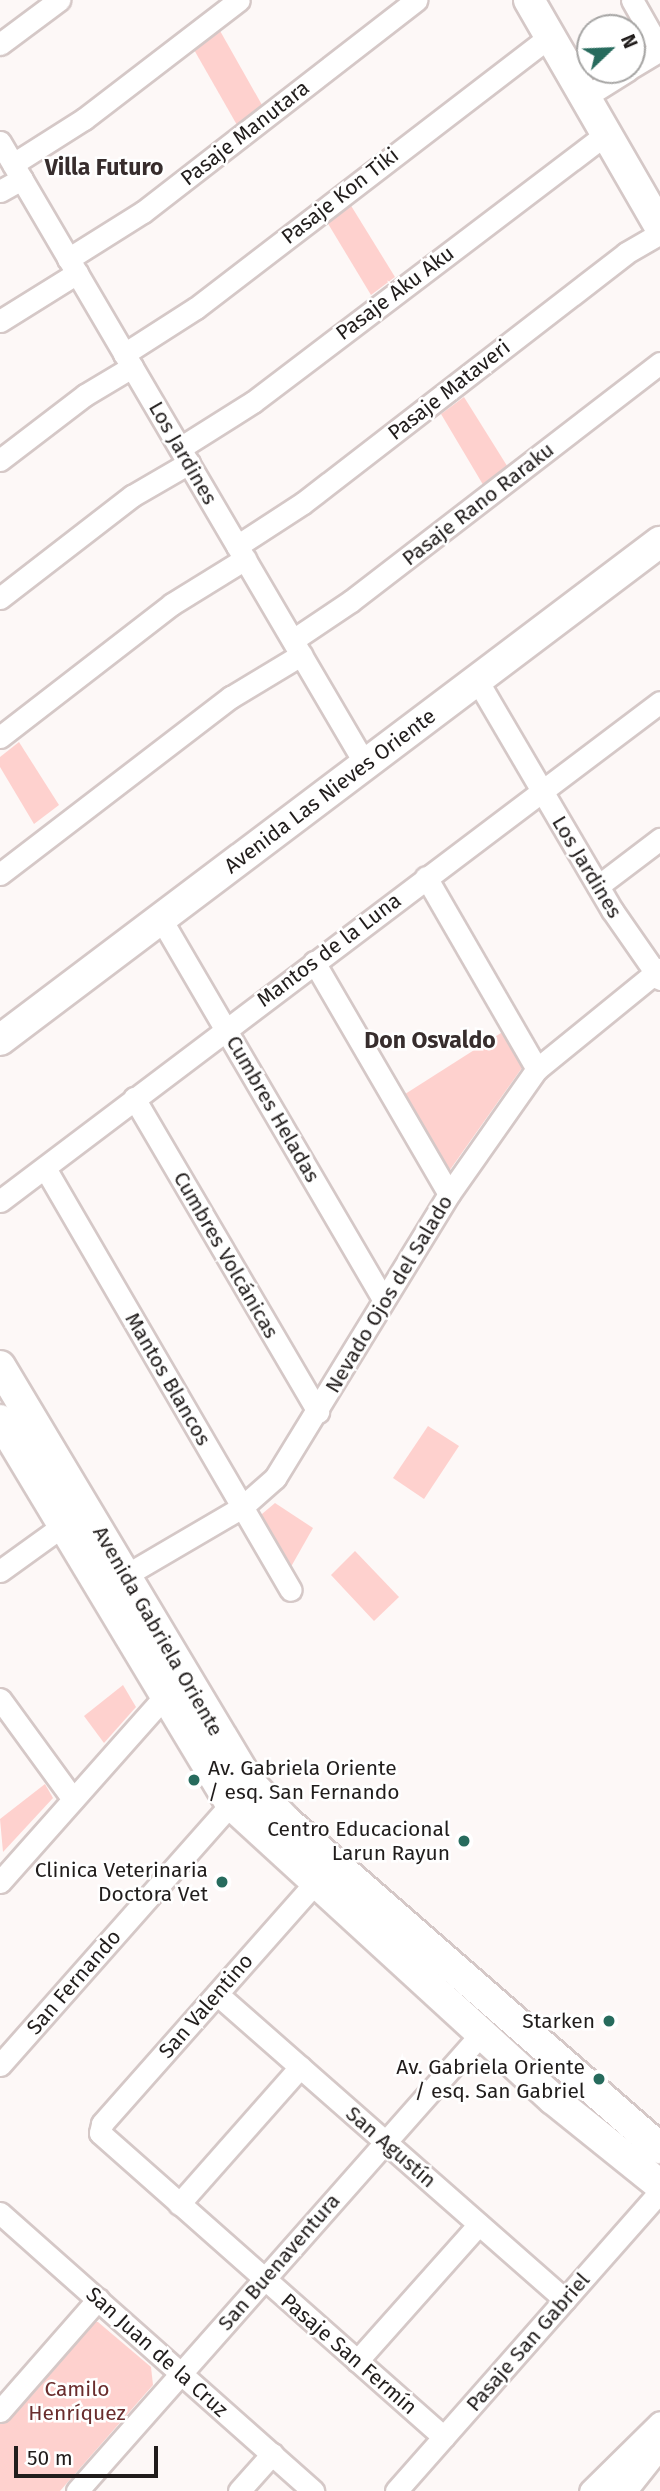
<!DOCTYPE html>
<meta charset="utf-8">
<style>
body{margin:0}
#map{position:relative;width:660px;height:2491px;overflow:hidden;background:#fdf8f7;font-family:"Fira Sans",sans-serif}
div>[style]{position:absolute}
.green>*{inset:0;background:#fed1ce}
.roads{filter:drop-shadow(2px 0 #d5c8c7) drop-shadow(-2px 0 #d5c8c7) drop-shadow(0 2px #d5c8c7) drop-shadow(0 -2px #d5c8c7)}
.street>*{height:21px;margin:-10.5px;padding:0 10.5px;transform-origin:10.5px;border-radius:10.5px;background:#fff}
.secondary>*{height:30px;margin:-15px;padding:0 15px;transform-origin:15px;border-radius:15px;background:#fff}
.primary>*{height:33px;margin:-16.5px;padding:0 16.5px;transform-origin:16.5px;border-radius:16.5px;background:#fff}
.dots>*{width:19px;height:19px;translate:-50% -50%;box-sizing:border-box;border:4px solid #fff;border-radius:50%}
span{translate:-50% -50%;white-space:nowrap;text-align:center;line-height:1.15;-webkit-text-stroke:5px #fff;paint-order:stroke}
.street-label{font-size:21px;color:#211d1c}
.poi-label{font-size:21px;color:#211d1c}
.left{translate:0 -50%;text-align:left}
.right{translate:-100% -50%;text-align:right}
.park-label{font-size:21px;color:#692d2d}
.neighbourhood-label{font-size:23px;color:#372d2d;font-weight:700}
.north{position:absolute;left:576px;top:14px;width:70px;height:70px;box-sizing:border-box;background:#fff;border:2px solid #a6a5a4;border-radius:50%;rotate:67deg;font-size:19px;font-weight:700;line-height:28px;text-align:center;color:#211d1c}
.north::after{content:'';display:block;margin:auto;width:24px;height:32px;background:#276b5d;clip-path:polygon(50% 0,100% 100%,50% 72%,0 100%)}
.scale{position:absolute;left:14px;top:2446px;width:144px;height:32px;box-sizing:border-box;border:4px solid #211d1c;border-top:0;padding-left:9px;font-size:21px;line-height:24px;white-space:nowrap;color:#211d1c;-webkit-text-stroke:5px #fff;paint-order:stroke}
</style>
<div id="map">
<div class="green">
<div style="clip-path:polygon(219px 29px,262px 105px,237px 125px,193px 48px)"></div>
<div style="clip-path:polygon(350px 204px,395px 277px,371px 295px,327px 222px)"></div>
<div style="clip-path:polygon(464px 397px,509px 469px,485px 488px,441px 414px)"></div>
<div style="clip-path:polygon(19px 742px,59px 805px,34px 824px,0 767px,0 757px)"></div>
<div style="clip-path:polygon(504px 1031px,524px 1065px,447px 1174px,402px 1096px)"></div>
<div style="clip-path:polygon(428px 1426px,459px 1446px,424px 1499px,393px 1478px)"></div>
<div style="clip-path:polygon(275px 1503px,313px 1528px,288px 1572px,256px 1519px)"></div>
<div style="clip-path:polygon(355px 1551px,399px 1597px,374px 1621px,331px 1575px)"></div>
<div style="clip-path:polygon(123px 1685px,136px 1707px,104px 1743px,84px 1716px)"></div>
<div style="clip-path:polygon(45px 1784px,53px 1798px,3px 1852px,0 1819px)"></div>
<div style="clip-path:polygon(89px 2321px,98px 2322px,151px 2367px,153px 2385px,60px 2491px,0 2491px,0 2418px)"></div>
</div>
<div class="roads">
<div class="street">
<div style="left:632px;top:0;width:56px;rotate:60.3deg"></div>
<div style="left:0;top:44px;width:74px;rotate:-36.7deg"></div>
<div style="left:632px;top:67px;width:33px;rotate:-31deg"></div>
<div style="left:588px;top:95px;width:47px;rotate:-32deg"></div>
<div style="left:0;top:142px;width:721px;rotate:59.59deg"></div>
<div style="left:13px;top:164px;width:84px;rotate:-32.4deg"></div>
<div style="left:84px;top:119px;width:195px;rotate:-37.5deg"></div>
<div style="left:0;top:191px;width:25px;rotate:-29deg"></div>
<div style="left:68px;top:259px;width:89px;rotate:-32.1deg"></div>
<div style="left:143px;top:212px;width:346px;rotate:-37.8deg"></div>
<div style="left:0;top:321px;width:91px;rotate:-31.9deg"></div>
<div style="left:124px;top:354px;width:85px;rotate:-32.6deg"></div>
<div style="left:196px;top:308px;width:449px;rotate:-37.5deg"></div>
<div style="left:180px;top:448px;width:86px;rotate:-32.2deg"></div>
<div style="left:253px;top:402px;width:445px;rotate:-37.2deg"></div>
<div style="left:0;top:460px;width:107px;rotate:-37.4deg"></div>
<div style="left:85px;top:395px;width:55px;rotate:-30.8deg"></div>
<div style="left:237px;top:546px;width:79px;rotate:-33.1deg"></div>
<div style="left:303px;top:503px;width:408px;rotate:-37.7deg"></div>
<div style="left:626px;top:253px;width:39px;rotate:-30deg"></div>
<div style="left:0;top:598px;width:167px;rotate:-37.7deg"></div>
<div style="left:132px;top:496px;width:66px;rotate:-30.1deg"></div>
<div style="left:293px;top:640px;width:70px;rotate:-33.9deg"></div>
<div style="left:351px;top:601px;width:390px;rotate:-37.6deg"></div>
<div style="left:477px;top:680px;width:267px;rotate:59.6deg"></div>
<div style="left:612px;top:910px;width:84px;rotate:55.2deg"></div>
<div style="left:0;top:737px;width:217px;rotate:-37.7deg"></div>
<div style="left:172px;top:604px;width:86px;rotate:-31.7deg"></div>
<div style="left:0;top:874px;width:291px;rotate:-37.5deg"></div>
<div style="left:231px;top:697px;width:82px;rotate:-31deg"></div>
<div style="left:426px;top:877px;width:222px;rotate:60deg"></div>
<div style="left:598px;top:886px;width:78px;rotate:-37.2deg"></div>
<div style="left:161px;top:919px;width:441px;rotate:59.7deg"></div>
<div style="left:314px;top:962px;width:268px;rotate:59.8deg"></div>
<div style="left:134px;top:1098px;width:364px;rotate:59.6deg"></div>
<div style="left:45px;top:1168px;width:488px;rotate:59.8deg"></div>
<div style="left:0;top:1201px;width:827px;rotate:-37.09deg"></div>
<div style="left:0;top:1571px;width:92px;rotate:-35.8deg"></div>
<div style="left:116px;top:1581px;width:146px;rotate:-30.4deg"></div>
<div style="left:242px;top:1507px;width:44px;rotate:-41.3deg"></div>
<div style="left:275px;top:1478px;width:333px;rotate:-58.5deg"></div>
<div style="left:449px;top:1194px;width:153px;rotate:-54.9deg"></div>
<div style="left:537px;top:1069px;width:159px;rotate:-39.1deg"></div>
<div style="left:0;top:1699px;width:124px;rotate:53.9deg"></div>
<div style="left:0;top:1882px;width:261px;rotate:-48.4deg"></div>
<div style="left:314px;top:1884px;width:320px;rotate:131.5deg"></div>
<div style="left:102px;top:2124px;width:9px;rotate:103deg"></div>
<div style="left:100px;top:2133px;width:459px;rotate:41.5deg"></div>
<div style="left:217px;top:1994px;width:463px;rotate:41.3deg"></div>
<div style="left:0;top:2065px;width:349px;rotate:-48.5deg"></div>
<div style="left:179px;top:2204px;width:183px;rotate:-48.5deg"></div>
<div style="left:0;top:2213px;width:419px;rotate:41.6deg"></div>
<div style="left:357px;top:2361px;width:183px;rotate:-48.3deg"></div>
<div style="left:0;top:2411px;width:149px;rotate:-48.8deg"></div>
<div style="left:77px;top:2491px;width:610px;rotate:-48.52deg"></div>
<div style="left:239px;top:2491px;width:50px;rotate:-48.3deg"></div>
<div style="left:396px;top:2491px;width:399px;rotate:-48.6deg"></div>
<div style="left:590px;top:2491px;width:98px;rotate:-44.6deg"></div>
</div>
<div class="secondary">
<div style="left:529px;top:0;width:262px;rotate:60deg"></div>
<div style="left:0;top:1040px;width:827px;rotate:-37.04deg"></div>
<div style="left:0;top:1366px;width:486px;rotate:59.1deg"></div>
<div style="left:250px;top:1783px;width:52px;rotate:46.5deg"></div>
<div style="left:286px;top:1821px;width:497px;rotate:41.2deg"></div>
<div style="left:0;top:1420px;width:448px;rotate:59deg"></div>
<div style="left:231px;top:1804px;width:437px;rotate:42.5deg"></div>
<div style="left:553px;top:2099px;width:137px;rotate:38.8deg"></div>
</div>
<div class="primary">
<div style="left:618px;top:2491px;width:68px;rotate:-51.6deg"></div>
</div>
</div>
<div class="dots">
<div style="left:194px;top:1780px;background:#276b5d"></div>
<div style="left:464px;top:1841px;background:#276b5d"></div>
<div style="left:222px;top:1882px;background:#276b5d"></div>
<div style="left:609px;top:2021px;background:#276b5d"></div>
<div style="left:599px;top:2079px;background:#276b5d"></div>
</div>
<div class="street-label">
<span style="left:245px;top:133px;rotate:-38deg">Pasaje Manutara</span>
<span style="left:340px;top:196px;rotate:-38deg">Pasaje Kon Tiki</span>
<span style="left:395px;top:293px;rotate:-37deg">Pasaje Aku Aku</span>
<span style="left:449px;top:390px;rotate:-38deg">Pasaje Mataveri</span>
<span style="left:183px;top:453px;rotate:60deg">Los Jardines</span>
<span style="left:478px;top:504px;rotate:-38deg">Pasaje Rano Raraku</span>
<span style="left:330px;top:791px;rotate:-37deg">Avenida Las Nieves Oriente</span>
<span style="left:587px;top:867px;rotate:59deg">Los Jardines</span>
<span style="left:329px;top:950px;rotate:-37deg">Mantos de la Luna</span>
<span style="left:273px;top:1109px;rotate:60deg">Cumbres Heladas</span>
<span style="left:226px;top:1255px;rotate:60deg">Cumbres Volcánicas</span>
<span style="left:389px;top:1294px;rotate:-59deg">Nevado Ojos del Salado</span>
<span style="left:168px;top:1379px;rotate:60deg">Mantos Blancos</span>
<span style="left:158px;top:1631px;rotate:60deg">Avenida Gabriela Oriente</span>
<span style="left:74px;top:1982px;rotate:-49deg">San Fernando</span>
<span style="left:206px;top:2006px;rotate:-49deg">San Valentino</span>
<span style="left:391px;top:2147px;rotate:41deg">San Agustín</span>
<span style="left:279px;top:2262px;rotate:-49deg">San Buenaventura</span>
<span style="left:528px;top:2342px;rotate:-49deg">Pasaje San Gabriel</span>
<span style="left:157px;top:2352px;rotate:42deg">San Juan de la Cruz</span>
<span style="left:349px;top:2354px;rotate:41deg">Pasaje San Fermín</span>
</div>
<div class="poi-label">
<span class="left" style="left:208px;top:1780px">Av. Gabriela Oriente<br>/ esq. San Fernando</span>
<span class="right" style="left:450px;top:1841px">Centro Educacional<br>Larun Rayun</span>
<span class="right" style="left:208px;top:1882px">Clinica Veterinaria<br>Doctora Vet</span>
<span class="right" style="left:595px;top:2021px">Starken</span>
<span class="right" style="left:585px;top:2079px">Av. Gabriela Oriente<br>/ esq. San Gabriel</span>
</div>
<div class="park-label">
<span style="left:77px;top:2401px">Camilo<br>Henríquez</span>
</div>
<div class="neighbourhood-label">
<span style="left:104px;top:167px">Villa Futuro</span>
<span style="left:430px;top:1040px">Don Osvaldo</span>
</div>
<div class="north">N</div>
<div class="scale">50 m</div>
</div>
